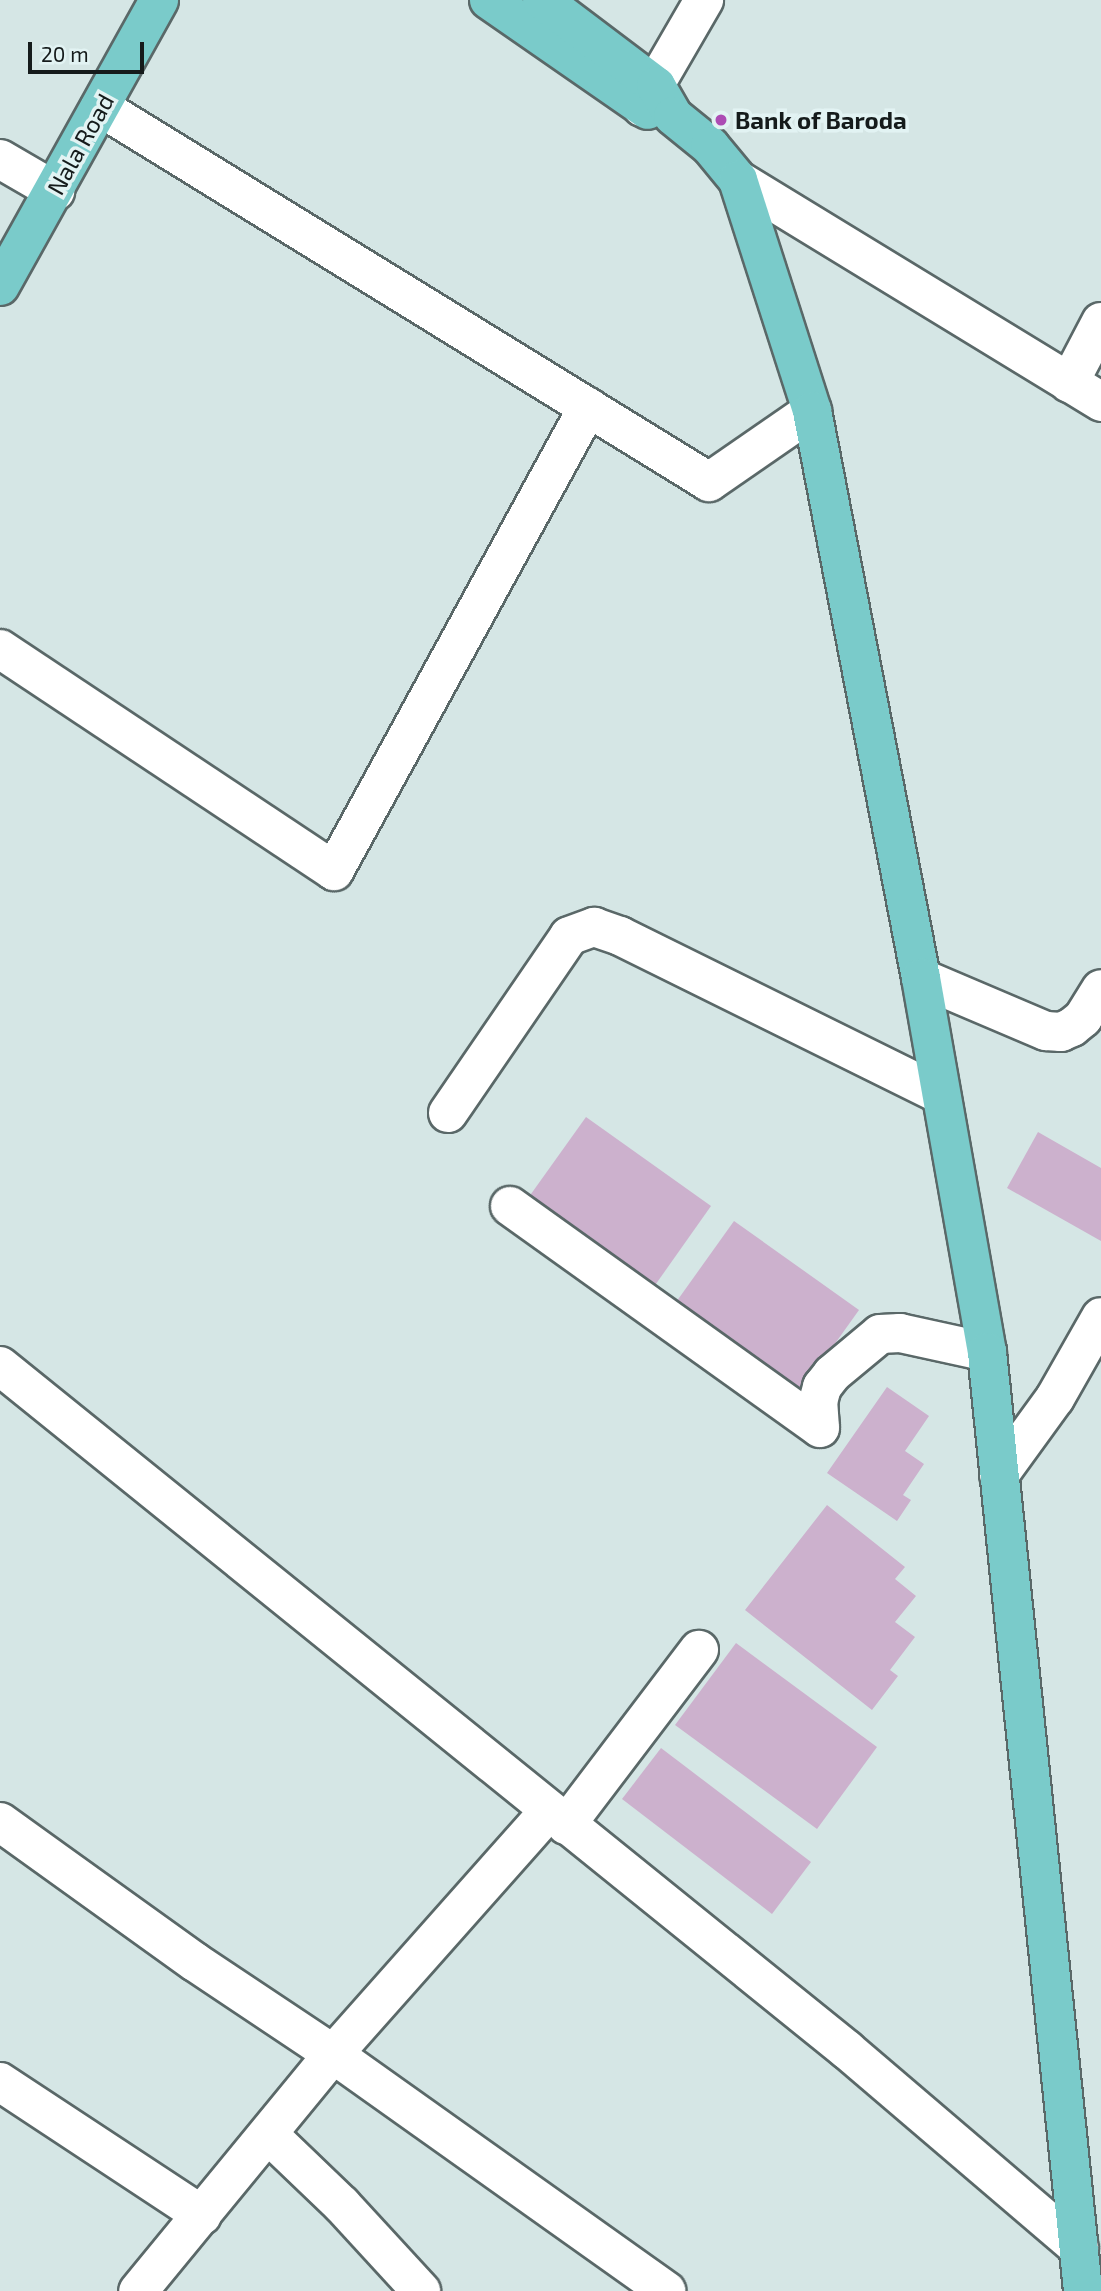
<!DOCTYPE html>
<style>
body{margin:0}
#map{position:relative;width:1101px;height:2291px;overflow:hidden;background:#d5e6e5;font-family:"Exo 2",sans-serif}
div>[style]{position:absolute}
.building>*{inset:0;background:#ccb1cd}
.roads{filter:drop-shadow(2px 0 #5a6868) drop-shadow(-2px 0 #5a6868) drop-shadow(0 2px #5a6868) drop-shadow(0 -2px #5a6868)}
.minor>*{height:38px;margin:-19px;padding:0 19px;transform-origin:19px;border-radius:19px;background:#fff}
.major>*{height:38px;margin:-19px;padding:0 19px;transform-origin:19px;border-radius:19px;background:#7acbca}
.dots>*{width:19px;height:19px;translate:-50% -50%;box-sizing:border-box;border:4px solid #e2f3f3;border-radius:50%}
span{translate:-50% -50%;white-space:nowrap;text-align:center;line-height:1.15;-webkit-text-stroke:7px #e2f3f3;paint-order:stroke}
.poi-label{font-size:24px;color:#151b1b;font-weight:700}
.left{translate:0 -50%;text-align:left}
.street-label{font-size:24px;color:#151b1b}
.scale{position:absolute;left:28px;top:42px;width:116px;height:32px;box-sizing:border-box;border:4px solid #151b1b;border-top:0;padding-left:9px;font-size:21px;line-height:24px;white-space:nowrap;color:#151b1b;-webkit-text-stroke:5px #e2f3f3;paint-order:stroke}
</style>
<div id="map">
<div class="building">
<div style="clip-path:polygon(586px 1117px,711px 1206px,646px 1298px,521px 1208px)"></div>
<div style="clip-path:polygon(1038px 1132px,1101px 1168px,1101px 1241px,1007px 1188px)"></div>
<div style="clip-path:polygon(734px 1221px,859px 1310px,794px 1401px,669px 1312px)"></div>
<div style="clip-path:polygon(887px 1387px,929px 1416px,905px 1451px,924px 1464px,903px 1495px,911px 1500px,897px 1521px,827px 1473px)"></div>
<div style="clip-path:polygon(827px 1505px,905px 1567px,895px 1579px,916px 1596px,895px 1622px,915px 1637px,890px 1670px,898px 1676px,872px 1710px,745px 1610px)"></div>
<div style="clip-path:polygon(736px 1643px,877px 1747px,817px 1829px,675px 1725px)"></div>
<div style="clip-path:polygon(661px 1748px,811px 1862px,772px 1914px,622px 1799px)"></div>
</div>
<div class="roads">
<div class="minor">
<div style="left:100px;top:107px;width:715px;rotate:31.62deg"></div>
<div style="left:709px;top:482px;width:125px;rotate:-34.6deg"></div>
<div style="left:642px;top:107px;width:124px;rotate:-59.9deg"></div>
<div style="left:0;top:159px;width:64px;rotate:30.2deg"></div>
<div style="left:738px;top:180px;width:426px;rotate:31.4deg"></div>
<div style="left:1069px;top:383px;width:69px;rotate:-62.3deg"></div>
<div style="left:0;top:649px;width:401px;rotate:33.6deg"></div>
<div style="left:334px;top:871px;width:529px;rotate:-61.3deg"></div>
<div style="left:921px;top:978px;width:136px;rotate:23deg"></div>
<div style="left:1046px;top:1031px;width:15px;rotate:4deg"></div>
<div style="left:1061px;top:1032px;width:12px;rotate:-24deg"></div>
<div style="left:1072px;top:1027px;width:14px;rotate:-39deg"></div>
<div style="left:1083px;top:1018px;width:34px;rotate:-58deg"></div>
<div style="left:448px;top:1113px;width:214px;rotate:-55.6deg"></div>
<div style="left:569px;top:936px;width:27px;rotate:-20deg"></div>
<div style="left:594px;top:927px;width:28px;rotate:19deg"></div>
<div style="left:620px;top:936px;width:357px;rotate:26.3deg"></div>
<div style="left:510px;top:1206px;width:381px;rotate:35.6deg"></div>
<div style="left:0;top:1366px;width:1089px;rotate:38.92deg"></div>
<div style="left:847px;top:2050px;width:305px;rotate:40.5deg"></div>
<div style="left:820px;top:1428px;width:26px;rotate:-94deg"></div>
<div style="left:818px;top:1402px;width:16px;rotate:-75deg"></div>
<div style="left:822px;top:1387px;width:16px;rotate:-52deg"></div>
<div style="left:832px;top:1374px;width:62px;rotate:-39.8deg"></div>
<div style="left:880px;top:1334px;width:20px;rotate:-3deg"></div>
<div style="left:900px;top:1333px;width:89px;rotate:12.3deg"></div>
<div style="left:999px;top:1475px;width:95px;rotate:-54deg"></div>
<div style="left:1055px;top:1398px;width:93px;rotate:-60.4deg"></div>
<div style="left:549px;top:1811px;width:325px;rotate:131.6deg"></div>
<div style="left:333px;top:2054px;width:409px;rotate:35.4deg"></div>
<div style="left:0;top:1822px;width:240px;rotate:35.7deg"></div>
<div style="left:195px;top:1962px;width:166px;rotate:33.7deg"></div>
<div style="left:333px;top:2054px;width:307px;rotate:129.4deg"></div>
<div style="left:566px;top:1825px;width:220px;rotate:-52.8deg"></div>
<div style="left:0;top:2082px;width:242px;rotate:33.4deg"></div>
<div style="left:269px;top:2135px;width:101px;rotate:43.8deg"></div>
<div style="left:342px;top:2205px;width:117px;rotate:47.4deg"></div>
</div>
<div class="major">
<div style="left:489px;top:0;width:193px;rotate:34.7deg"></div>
<div style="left:542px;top:0;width:143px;rotate:37deg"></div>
<div style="left:656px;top:86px;width:34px;rotate:60deg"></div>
<div style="left:673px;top:116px;width:48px;rotate:39deg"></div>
<div style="left:710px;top:146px;width:44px;rotate:50.5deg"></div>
<div style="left:738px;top:180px;width:243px;rotate:72.2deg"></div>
<div style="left:812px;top:411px;width:577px;rotate:79.12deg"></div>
<div style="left:921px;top:978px;width:380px;rotate:80deg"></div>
<div style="left:987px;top:1352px;width:944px;rotate:84.16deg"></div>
<div style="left:0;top:286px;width:327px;rotate:-60.9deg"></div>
</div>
</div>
<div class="dots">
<div style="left:721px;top:120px;background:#ac4cb4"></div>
</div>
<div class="poi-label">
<span class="left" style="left:735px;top:120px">Bank of Baroda</span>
</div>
<div class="street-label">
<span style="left:80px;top:144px;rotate:-61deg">Nala Road</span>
</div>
<div class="scale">20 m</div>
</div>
